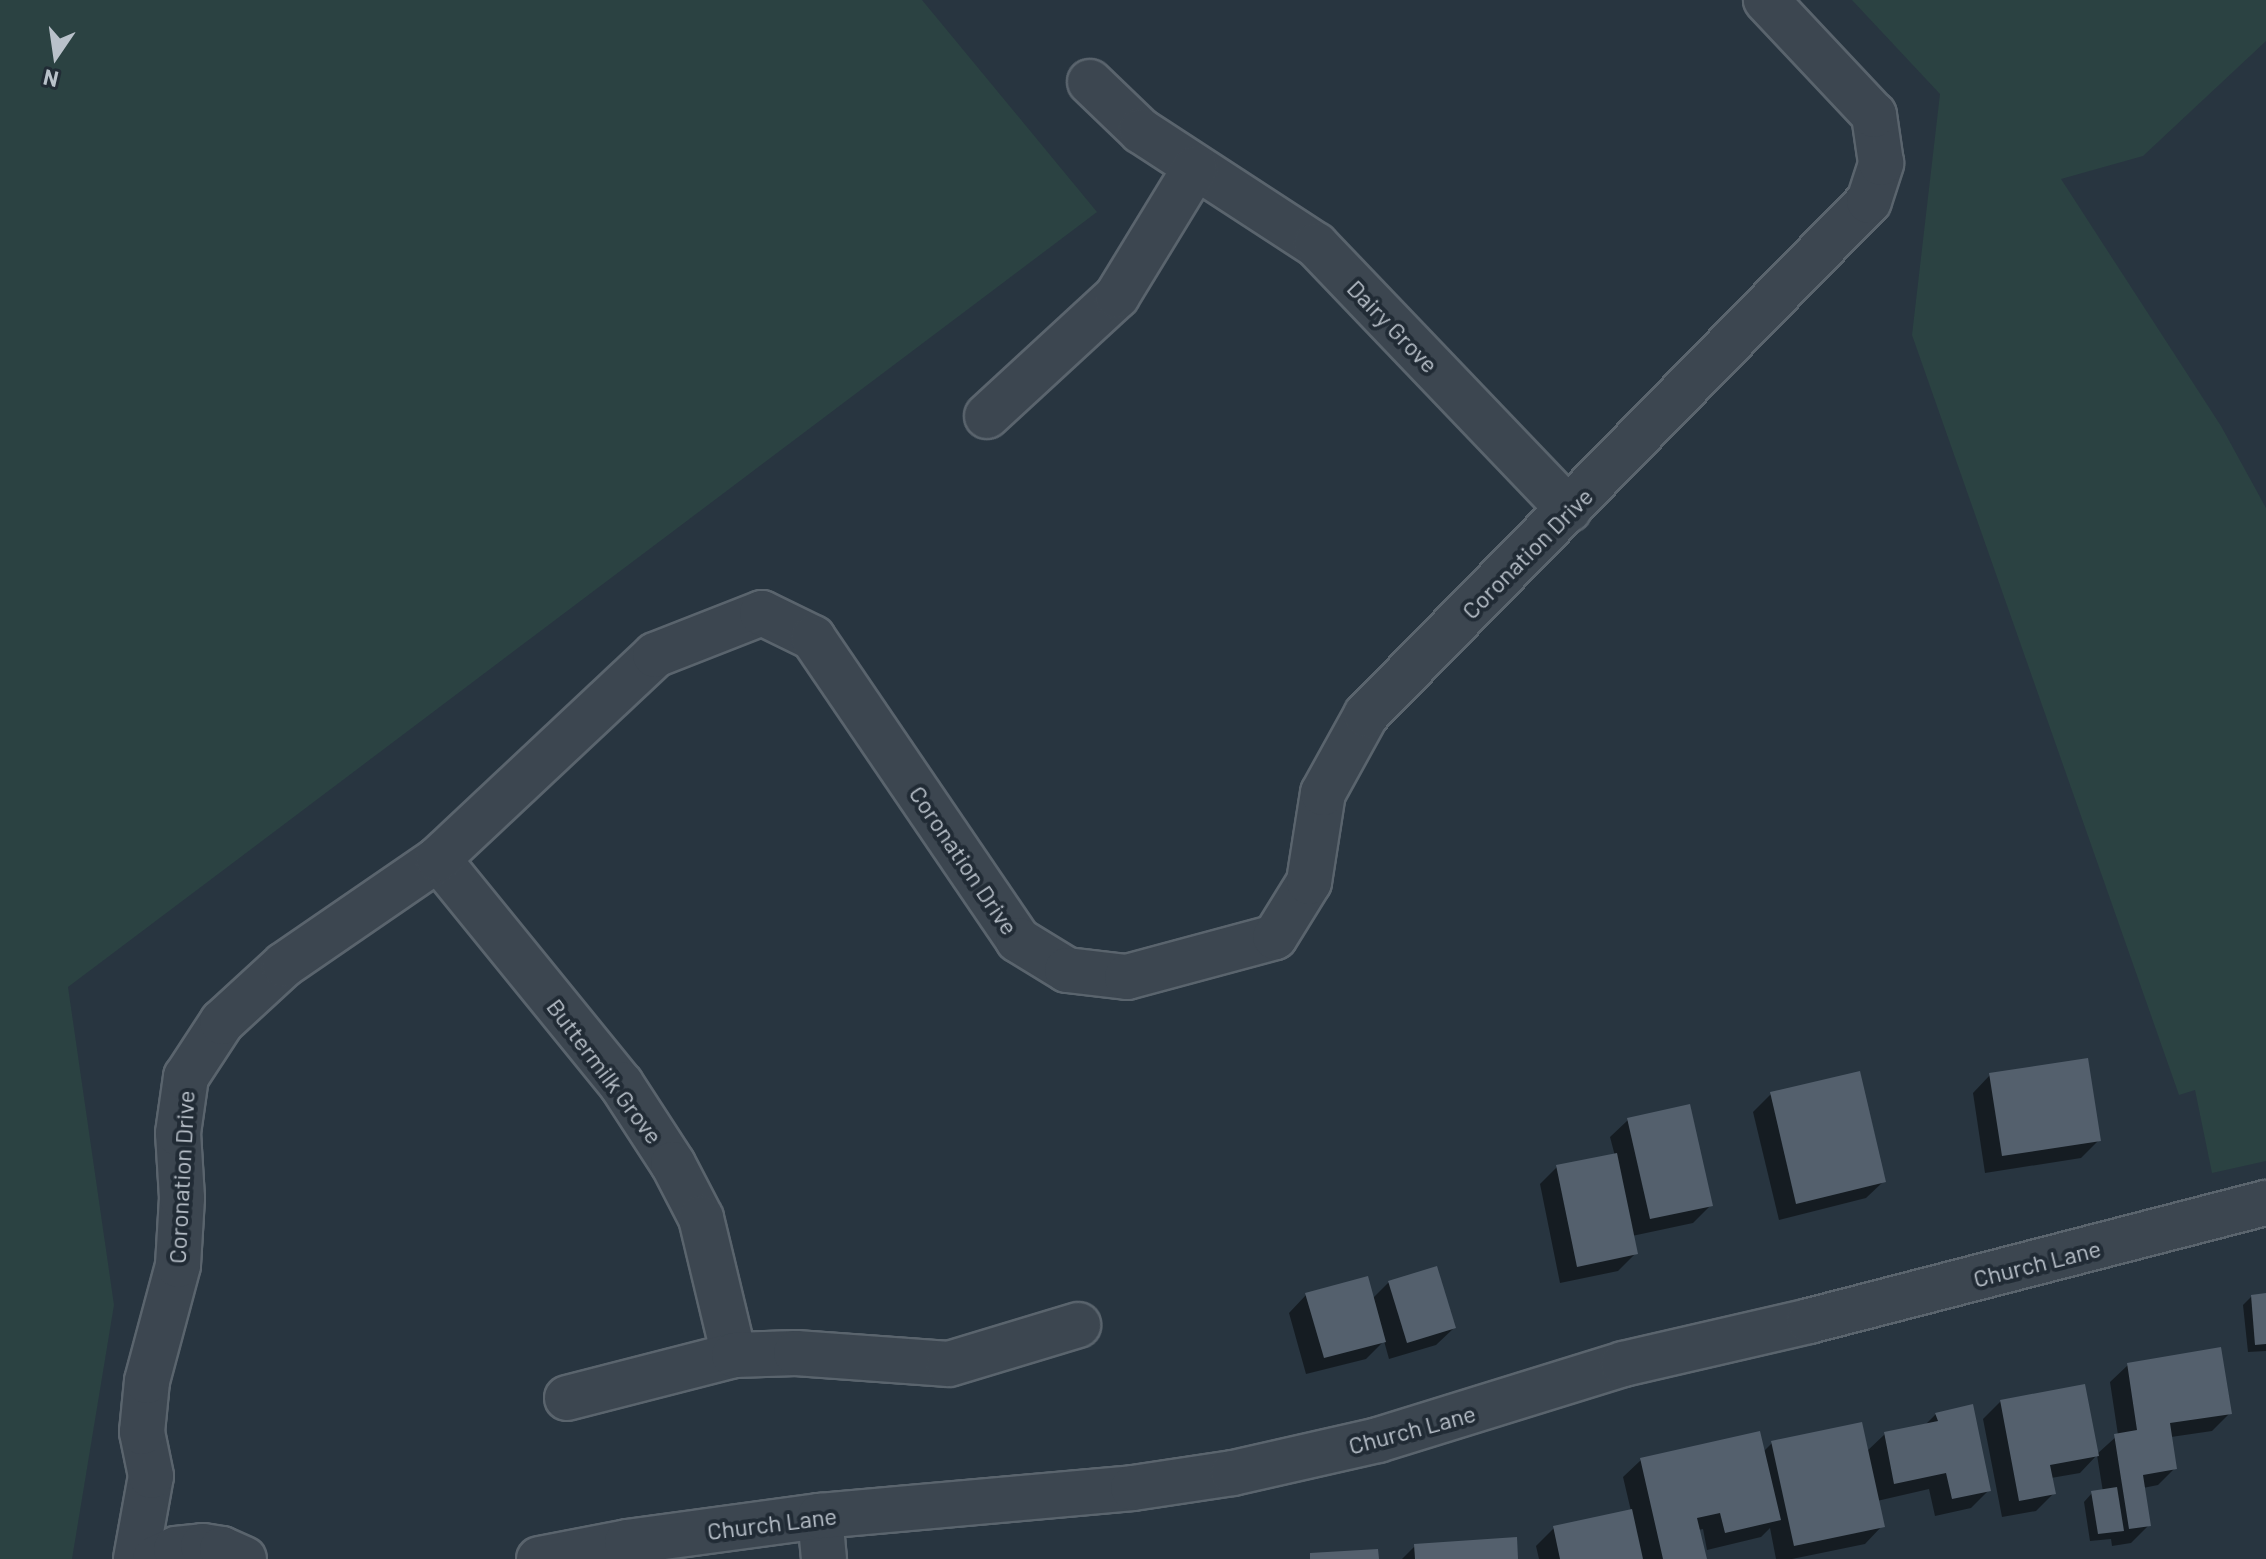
<!DOCTYPE html>
<style>
body{margin:0}
#map{position:relative;width:2266px;height:1559px;overflow:hidden;background:#283540;font-family:Barlow,sans-serif}
div>[style]{position:absolute}
.green>*{inset:0;background:#2b4242}
.shadow>*{inset:0;background:#0007}
.building>*{inset:0;background:#54606d}
.roads{filter:drop-shadow(2px 0 #5a646d) drop-shadow(-2px 0 #5a646d) drop-shadow(0 2px #5a646d) drop-shadow(0 -2px #5a646d)}
.minor>*{height:44px;margin:-22px;padding:0 22px;transform-origin:22px;border-radius:22px;background:#3c4650}
span{translate:-50% -50%;white-space:nowrap;text-align:center;line-height:1.15;-webkit-text-stroke:8px #212b35;paint-order:stroke}
.street-label{font-size:24px;color:#b9c1ca}
.north{position:absolute;left:16px;top:16px;width:80px;height:80px;-webkit-text-stroke:6px #212b35;paint-order:stroke;rotate:193deg;font-size:22px;font-weight:700;line-height:32px;text-align:center;color:#b9c1ca}
.north::after{content:'';display:block;margin:auto;width:28px;height:36px;background:#b9c1ca;clip-path:polygon(50% 0,100% 100%,50% 72%,0 100%)}
</style>
<div id="map">
<div class="green">
<div style="clip-path:polygon(0 0,922px 0,1097px 212px,68px 987px,114px 1305px,72px 1559px,0 1559px)"></div>
<div style="clip-path:polygon(1852px 0,2266px 0,2266px 41px,2143px 156px,2061px 179px,2221px 426px,2266px 508px,2266px 1161px,2212px 1173px,2195px 1090px,2179px 1095px,1912px 335px,1940px 94px)"></div>
</div>
<div class="shadow">
<div style="clip-path:polygon(1990px 1075px,2099px 1140px,2081px 1158px,1985px 1173px,1973px 1093px)"></div>
<div style="clip-path:polygon(1771px 1094px,1884px 1181px,1866px 1198px,1779px 1220px,1753px 1112px)"></div>
<div style="clip-path:polygon(1628px 1120px,1711px 1205px,1693px 1223px,1632px 1236px,1636px 1253px,1618px 1271px,1560px 1283px,1540px 1184px,1557px 1167px,1615px 1156px,1610px 1137px)"></div>
<div style="clip-path:polygon(1389px 1282px,1454px 1328px,1436px 1345px,1389px 1359px,1384px 1341px,1366px 1359px,1306px 1374px,1289px 1313px,1306px 1295px,1372px 1299px)"></div>
<div style="clip-path:polygon(2266px 1295px,2266px 1351px,2248px 1352px,2243px 1305px,2252px 1296px)"></div>
<div style="clip-path:polygon(2128px 1365px,2230px 1413px,2212px 1431px,2171px 1437px,2175px 1468px,2158px 1485px,2143px 1488px,2149px 1525px,2131px 1543px,2112px 1546px,2111px 1539px,2090px 1541px,2084px 1502px,2092px 1493px,2103px 1492px,2097px 1455px,2080px 1473px,2051px 1478px,2053px 1494px,2036px 1511px,2002px 1517px,1983px 1419px,2001px 1401px,2097px 1454px,2118px 1435px,2110px 1382px)"></div>
<div style="clip-path:polygon(1936px 1414px,1989px 1490px,1971px 1508px,1935px 1516px,1929px 1489px,1877px 1501px,1882px 1526px,1865px 1544px,1792px 1559px,1776px 1559px,1770px 1528px,1761px 1537px,1707px 1550px,1703px 1529px,1698px 1530px,1705px 1559px,1539px 1559px,1536px 1546px,1554px 1528px,1631px 1511px,1623px 1477px,1641px 1460px,1763px 1452px,1772px 1443px,1866px 1452px,1885px 1434px,1925px 1425px)"></div>
<div style="clip-path:polygon(1415px 1546px,1516px 1559px,1402px 1559px)"></div>
</div>
<div class="building">
<div style="clip-path:polygon(2088px 1058px,2101px 1141px,2002px 1156px,1989px 1073px)"></div>
<div style="clip-path:polygon(1860px 1071px,1886px 1182px,1796px 1204px,1770px 1092px)"></div>
<div style="clip-path:polygon(1690px 1104px,1713px 1206px,1650px 1219px,1627px 1118px)"></div>
<div style="clip-path:polygon(1617px 1153px,1638px 1254px,1577px 1267px,1556px 1165px)"></div>
<div style="clip-path:polygon(1437px 1266px,1456px 1328px,1407px 1343px,1388px 1281px)"></div>
<div style="clip-path:polygon(1368px 1276px,1386px 1342px,1324px 1358px,1305px 1293px)"></div>
<div style="clip-path:polygon(2266px 1293px,2266px 1344px,2255px 1345px,2251px 1295px)"></div>
<div style="clip-path:polygon(2221px 1347px,2232px 1414px,2170px 1423px,2177px 1469px,2143px 1475px,2151px 1526px,2129px 1529px,2114px 1434px,2137px 1430px,2127px 1363px)"></div>
<div style="clip-path:polygon(2085px 1384px,2099px 1456px,2050px 1465px,2056px 1494px,2019px 1501px,2000px 1400px)"></div>
<div style="clip-path:polygon(1973px 1404px,1991px 1491px,1952px 1499px,1946px 1473px,1894px 1484px,1884px 1432px,1938px 1421px,1935px 1413px)"></div>
<div style="clip-path:polygon(1862px 1422px,1885px 1527px,1794px 1546px,1771px 1441px)"></div>
<div style="clip-path:polygon(1760px 1431px,1781px 1520px,1725px 1533px,1720px 1513px,1697px 1518px,1707px 1559px,1663px 1559px,1640px 1458px)"></div>
<div style="clip-path:polygon(2117px 1487px,2124px 1531px,2098px 1534px,2091px 1491px)"></div>
<div style="clip-path:polygon(1632px 1509px,1643px 1559px,1560px 1559px,1553px 1526px)"></div>
<div style="clip-path:polygon(1517px 1537px,1518px 1559px,1415px 1559px,1414px 1544px)"></div>
<div style="clip-path:polygon(1378px 1549px,1379px 1559px,1310px 1559px,1310px 1553px)"></div>
</div>
<div class="roads">
<div class="minor">
<div style="left:1090px;top:82px;width:71px;rotate:43.9deg"></div>
<div style="left:1141px;top:131px;width:209px;rotate:33.1deg"></div>
<div style="left:1316px;top:245px;width:366px;rotate:46.3deg"></div>
<div style="left:987px;top:416px;width:177px;rotate:-42.7deg"></div>
<div style="left:1117px;top:296px;width:150px;rotate:-58.6deg"></div>
<div style="left:438px;top:859px;width:290px;rotate:50.9deg"></div>
<div style="left:621px;top:1084px;width:95px;rotate:57deg"></div>
<div style="left:673px;top:1164px;width:61px;rotate:62.6deg"></div>
<div style="left:701px;top:1218px;width:141px;rotate:76.5deg"></div>
<div style="left:567px;top:1398px;width:172px;rotate:-14.4deg"></div>
<div style="left:734px;top:1355px;width:62px;rotate:-1.8deg"></div>
<div style="left:796px;top:1353px;width:153px;rotate:4.1deg"></div>
<div style="left:949px;top:1364px;width:135px;rotate:-16.8deg"></div>
<div style="left:820px;top:1516px;width:43px;rotate:84.7deg"></div>
<div style="left:136px;top:1559px;width:84px;rotate:-79.8deg"></div>
<div style="left:151px;top:1476px;width:45px;rotate:-101.6deg"></div>
<div style="left:142px;top:1432px;width:51px;rotate:-84.4deg"></div>
<div style="left:147px;top:1381px;width:120px;rotate:-75deg"></div>
<div style="left:178px;top:1265px;width:67px;rotate:-86.6deg"></div>
<div style="left:182px;top:1198px;width:65px;rotate:-93.5deg"></div>
<div style="left:178px;top:1133px;width:57px;rotate:-81.9deg"></div>
<div style="left:186px;top:1077px;width:66px;rotate:-56.8deg"></div>
<div style="left:222px;top:1022px;width:84px;rotate:-42.6deg"></div>
<div style="left:284px;top:965px;width:187px;rotate:-34.5deg"></div>
<div style="left:438px;top:859px;width:298px;rotate:-43.2deg"></div>
<div style="left:655px;top:655px;width:115px;rotate:-21.4deg"></div>
<div style="left:762px;top:613px;width:57px;rotate:26.1deg"></div>
<div style="left:813px;top:638px;width:365px;rotate:55.8deg"></div>
<div style="left:1018px;top:940px;width:57px;rotate:31.5deg"></div>
<div style="left:1067px;top:970px;width:60px;rotate:6.7deg"></div>
<div style="left:1127px;top:977px;width:153px;rotate:-15.1deg"></div>
<div style="left:1275px;top:937px;width:65px;rotate:-58.3deg"></div>
<div style="left:1309px;top:882px;width:90px;rotate:-81.1deg"></div>
<div style="left:1323px;top:793px;width:89px;rotate:-61.1deg"></div>
<div style="left:1366px;top:715px;width:719px;rotate:-45.62deg"></div>
<div style="left:1869px;top:201px;width:40px;rotate:-72deg"></div>
<div style="left:1881px;top:163px;width:49px;rotate:-98.3deg"></div>
<div style="left:1874px;top:115px;width:158px;rotate:-133.2deg"></div>
<div style="left:155px;top:1559px;width:23px;rotate:-25deg"></div>
<div style="left:176px;top:1549px;width:27px;rotate:-6deg"></div>
<div style="left:203px;top:1546px;width:19px;rotate:9deg"></div>
<div style="left:222px;top:1549px;width:24px;rotate:24deg"></div>
<div style="left:539px;top:1559px;width:90px;rotate:-10.9deg"></div>
<div style="left:627px;top:1542px;width:195px;rotate:-7.7deg"></div>
<div style="left:820px;top:1516px;width:314px;rotate:-5.1deg"></div>
<div style="left:1133px;top:1488px;width:101px;rotate:-8.5deg"></div>
<div style="left:1233px;top:1473px;width:149px;rotate:-12.8deg"></div>
<div style="left:1378px;top:1440px;width:257px;rotate:-17.2deg"></div>
<div style="left:1623px;top:1364px;width:191px;rotate:-13deg"></div>
<div style="left:1809px;top:1321px;width:472px;rotate:-14.5deg"></div>
</div>
</div>
<div class="street-label">
<span style="left:1393px;top:326px;rotate:46deg">Dairy Grove</span>
<span style="left:1527px;top:553px;rotate:-45deg">Coronation Drive</span>
<span style="left:964px;top:860px;rotate:56deg">Coronation Drive</span>
<span style="left:605px;top:1071px;rotate:53deg">Buttermilk Grove</span>
<span style="left:181px;top:1177px;rotate:-87deg">Coronation Drive</span>
<span style="left:2037px;top:1263px;rotate:-14deg">Church Lane</span>
<span style="left:1412px;top:1429px;rotate:-15deg">Church Lane</span>
<span style="left:772px;top:1523px;rotate:-7deg">Church Lane</span>
</div>
<div class="north">N</div>
</div>
